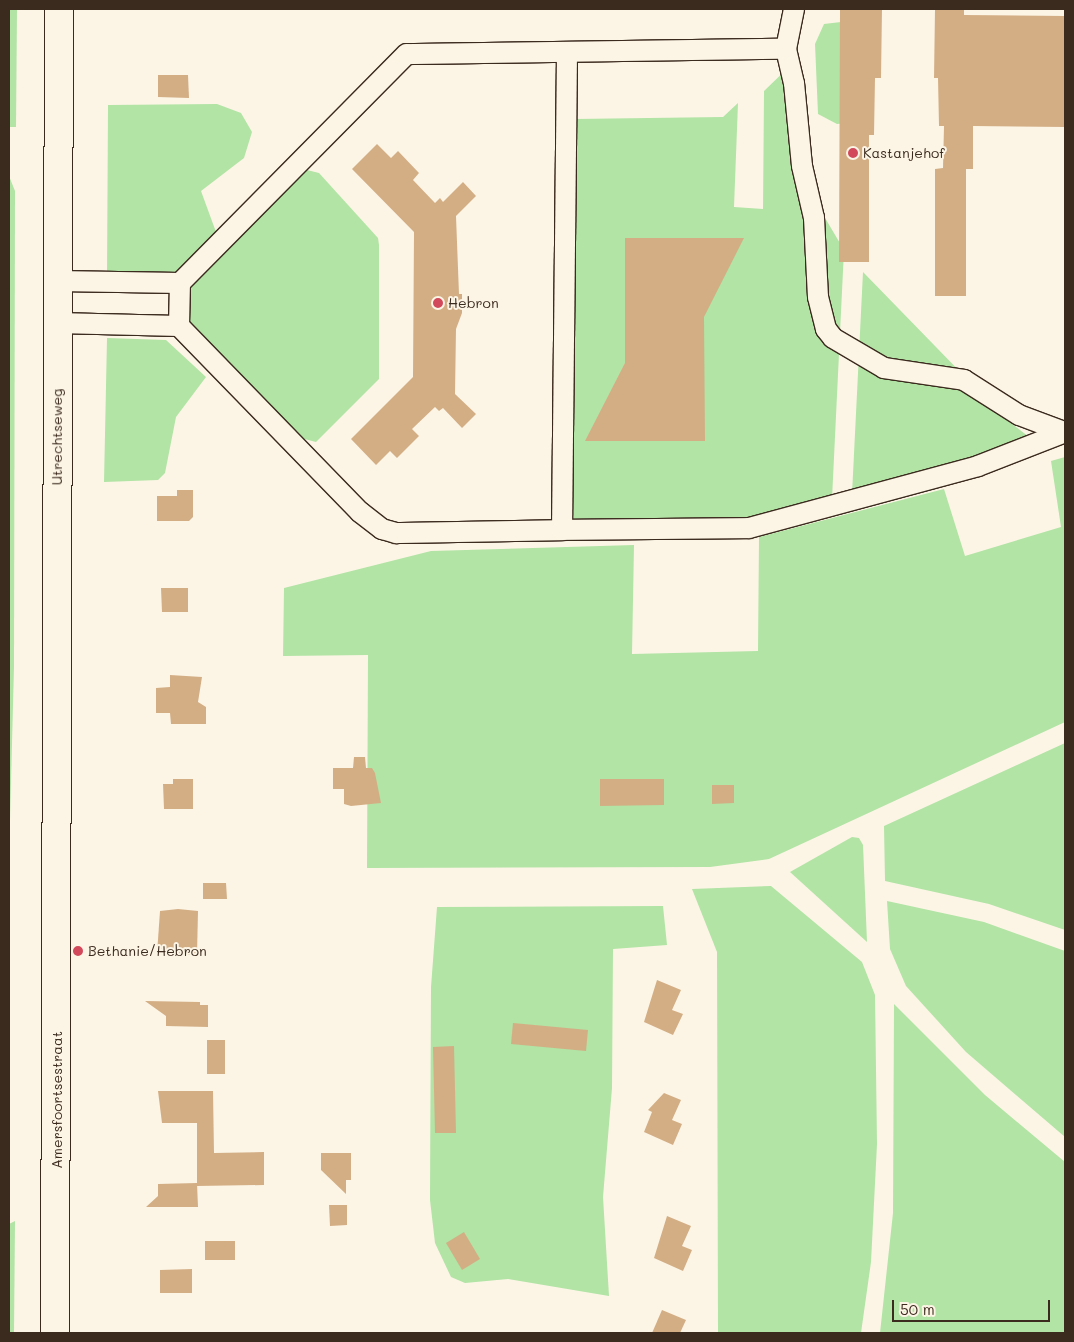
<!DOCTYPE html>
<style>
body{margin:0}
#map{position:relative;width:1074px;height:1342px;overflow:hidden;background:#fcf5e5;font-family:Mali,sans-serif}
div>[style]{position:absolute}
.green>*{inset:0;background:#b1e4a5}
.building>*{inset:0;background:#d3ae85}
.roads{filter:drop-shadow(1px 0 #3b2a1e) drop-shadow(-1px 0 #3b2a1e) drop-shadow(0 1px #3b2a1e) drop-shadow(0 -1px #3b2a1e)}
.street>*{height:20px;margin:-10px;padding:0 10px;transform-origin:10px;border-radius:10px;background:#fcf5e5}
.primary>*{height:28px;margin:-14px;padding:0 14px;transform-origin:14px;border-radius:14px;background:#fcf5e5}
.dots>*{width:14px;height:14px;translate:-50% -50%;box-sizing:border-box;border:2px solid #fcf5e5;border-radius:50%}
span{translate:-50% -50%;white-space:nowrap;text-align:center;line-height:1.15;-webkit-text-stroke:4px #fcf5e5;paint-order:stroke}
.poi-label{font-size:14px;color:#3b2a1e}
.left{translate:0 -50%;text-align:left}
.street-label{font-size:14px;color:#3b2a1e}
.frame{position:absolute;inset:0;border:10px solid #3b2a1e;pointer-events:none}
.scale{position:absolute;left:892px;top:1300px;width:158px;height:22px;box-sizing:border-box;border:2px solid #3b2a1e;border-top:0;padding-left:6px;font-size:15px;line-height:18px;white-space:nowrap;color:#3b2a1e;-webkit-text-stroke:4px #fcf5e5;paint-order:stroke}
</style>
<div id="map">
<div class="green">
<div style="clip-path:polygon(9px 9px,17px 9px,16px 127px,9px 127px)"></div>
<div style="clip-path:polygon(841px 22px,847px 123px,837px 124px,818px 114px,815px 44px,824px 24px)"></div>
<div style="clip-path:polygon(792px 64px,815px 201px,844px 250px,832px 499px,738px 522px,571px 523px,575px 119px,723px 117px,738px 103px,734px 207px,763px 209px,764px 91px)"></div>
<div style="clip-path:polygon(217px 104px,241px 113px,252px 132px,244px 158px,201px 191px,216px 232px,172px 277px,107px 277px,108px 105px)"></div>
<div style="clip-path:polygon(307px 170px,319px 173px,378px 238px,379px 245px,379px 379px,316px 442px,297px 437px,188px 326px,189px 290px,194px 283px)"></div>
<div style="clip-path:polygon(9px 176px,15px 191px,14px 666px,9px 860px)"></div>
<div style="clip-path:polygon(863px 272px,1007px 420px,1037px 443px,852px 494px)"></div>
<div style="clip-path:polygon(107px 338px,166px 340px,206px 377px,176px 417px,165px 473px,158px 480px,104px 482px)"></div>
<div style="clip-path:polygon(1065px 457px,1065px 722px,769px 859px,710px 867px,367px 868px,368px 655px,283px 656px,284px 588px,431px 551px,634px 545px,632px 654px,758px 651px,759px 537px,944px 489px,965px 556px,1061px 527px,1051px 461px)"></div>
<div style="clip-path:polygon(1065px 743px,1065px 930px,989px 904px,885px 881px,884px 826px)"></div>
<div style="clip-path:polygon(852px 837px,859px 838px,863px 845px,867px 942px,790px 872px)"></div>
<div style="clip-path:polygon(771px 886px,862px 962px,875px 995px,877px 1144px,871px 1262px,861px 1333px,718px 1333px,717px 952px,692px 889px)"></div>
<div style="clip-path:polygon(887px 901px,984px 922px,1065px 951px,1065px 1137px,966px 1052px,906px 986px,890px 949px)"></div>
<div style="clip-path:polygon(663px 906px,667px 945px,613px 949px,612px 1088px,603px 1197px,609px 1296px,508px 1279px,465px 1283px,451px 1277px,435px 1243px,430px 1200px,431px 987px,437px 907px)"></div>
<div style="clip-path:polygon(894px 1004px,985px 1095px,1065px 1162px,1065px 1333px,880px 1333px,893px 1213px)"></div>
<div style="clip-path:polygon(15px 1221px,14px 1333px,9px 1333px,9px 1224px)"></div>
</div>
<div class="building">
<div style="clip-path:polygon(840px 9px,882px 9px,881px 78px,875px 78px,874px 135px,869px 135px,869px 262px,839px 262px)"></div>
<div style="clip-path:polygon(935px 9px,964px 9px,964px 15px,1065px 16px,1065px 127px,973px 126px,973px 169px,966px 169px,966px 296px,935px 296px,935px 169px,943px 168px,944px 126px,939px 126px,938px 78px,934px 78px)"></div>
<div style="clip-path:polygon(158px 75px,188px 75px,189px 98px,158px 97px)"></div>
<div style="clip-path:polygon(377px 144px,391px 158px,398px 151px,419px 173px,413px 180px,435px 203px,440px 198px,443px 202px,463px 182px,476px 196px,456px 216px,459px 294px,462px 294px,462px 313px,456px 329px,455px 394px,476px 414px,462px 428px,443px 408px,439px 411px,435px 407px,412px 429px,419px 436px,397px 458px,390px 451px,376px 465px,351px 439px,413px 377px,414px 232px,352px 169px)"></div>
<div style="clip-path:polygon(625px 238px,744px 238px,704px 317px,705px 441px,585px 441px,625px 363px)"></div>
<div style="clip-path:polygon(177px 490px,193px 490px,193px 517px,189px 521px,157px 521px,157px 496px,177px 496px)"></div>
<div style="clip-path:polygon(161px 588px,188px 588px,188px 612px,162px 612px)"></div>
<div style="clip-path:polygon(170px 675px,202px 677px,198px 702px,206px 707px,206px 724px,171px 724px,170px 713px,156px 713px,156px 688px,170px 687px)"></div>
<div style="clip-path:polygon(354px 757px,365px 757px,366px 768px,372px 768px,375px 773px,381px 803px,351px 806px,344px 804px,344px 789px,333px 789px,333px 768px,353px 768px)"></div>
<div style="clip-path:polygon(173px 779px,193px 779px,193px 809px,164px 809px,163px 784px,173px 784px)"></div>
<div style="clip-path:polygon(600px 779px,664px 779px,664px 805px,600px 806px)"></div>
<div style="clip-path:polygon(712px 785px,734px 785px,734px 803px,712px 804px)"></div>
<div style="clip-path:polygon(203px 883px,226px 883px,227px 899px,203px 899px)"></div>
<div style="clip-path:polygon(178px 909px,198px 911px,197px 955px,157px 954px,160px 911px)"></div>
<div style="clip-path:polygon(657px 980px,681px 990px,672px 1010px,683px 1014px,673px 1035px,644px 1022px)"></div>
<div style="clip-path:polygon(145px 1001px,200px 1002px,200px 1005px,208px 1005px,208px 1027px,166px 1026px,166px 1016px)"></div>
<div style="clip-path:polygon(513px 1023px,588px 1030px,586px 1051px,511px 1044px)"></div>
<div style="clip-path:polygon(207px 1040px,225px 1040px,225px 1074px,207px 1074px)"></div>
<div style="clip-path:polygon(454px 1046px,456px 1133px,435px 1133px,433px 1047px)"></div>
<div style="clip-path:polygon(158px 1091px,213px 1091px,214px 1153px,264px 1152px,264px 1185px,197px 1186px,197px 1123px,162px 1123px)"></div>
<div style="clip-path:polygon(664px 1093px,681px 1100px,672px 1120px,682px 1124px,673px 1145px,644px 1132px,652px 1112px,648px 1110px)"></div>
<div style="clip-path:polygon(321px 1153px,351px 1153px,351px 1180px,346px 1180px,346px 1194px,321px 1170px)"></div>
<div style="clip-path:polygon(197px 1183px,198px 1207px,146px 1207px,158px 1196px,158px 1184px)"></div>
<div style="clip-path:polygon(329px 1205px,347px 1205px,347px 1225px,330px 1226px)"></div>
<div style="clip-path:polygon(667px 1216px,691px 1226px,682px 1246px,692px 1250px,683px 1271px,654px 1258px)"></div>
<div style="clip-path:polygon(464px 1232px,480px 1259px,462px 1270px,446px 1243px)"></div>
<div style="clip-path:polygon(205px 1241px,235px 1241px,235px 1260px,205px 1260px)"></div>
<div style="clip-path:polygon(192px 1269px,192px 1293px,160px 1293px,160px 1270px)"></div>
<div style="clip-path:polygon(662px 1310px,686px 1320px,680px 1333px,652px 1333px)"></div>
</div>
<div class="roads">
<div class="street">
<div style="left:786px;top:49px;width:35px;rotate:77deg"></div>
<div style="left:794px;top:83px;width:83px;rotate:84.5deg"></div>
<div style="left:802px;top:166px;width:53px;rotate:77deg"></div>
<div style="left:814px;top:218px;width:79px;rotate:87.1deg"></div>
<div style="left:818px;top:297px;width:33px;rotate:76deg"></div>
<div style="left:826px;top:329px;width:11px;rotate:52deg"></div>
<div style="left:833px;top:338px;width:59px;rotate:30.5deg"></div>
<div style="left:884px;top:368px;width:81px;rotate:8.5deg"></div>
<div style="left:964px;top:380px;width:65px;rotate:32.5deg"></div>
<div style="left:1019px;top:415px;width:48px;rotate:20.7deg"></div>
<div style="left:57px;top:281px;width:123px;rotate:0.9deg"></div>
<div style="left:57px;top:323px;width:122px;rotate:1.4deg"></div>
<div style="left:179px;top:326px;width:260px;rotate:45.8deg"></div>
<div style="left:360px;top:512px;width:28px;rotate:38deg"></div>
<div style="left:382px;top:529px;width:15px;rotate:16deg"></div>
<div style="left:396px;top:533px;width:166px;rotate:-1deg"></div>
<div style="left:562px;top:530px;width:477px;rotate:-89.4deg"></div>
<div style="left:179px;top:326px;width:43px;rotate:-88.7deg"></div>
<div style="left:180px;top:283px;width:322px;rotate:-45.3deg"></div>
<div style="left:407px;top:54px;width:379px;rotate:-0.8deg"></div>
<div style="left:786px;top:49px;width:41px;rotate:-78.7deg"></div>
<div style="left:562px;top:530px;width:187px;rotate:-0.6deg"></div>
<div style="left:749px;top:528px;width:237px;rotate:-15.1deg"></div>
<div style="left:978px;top:466px;width:93px;rotate:-21.3deg"></div>
</div>
<div class="primary">
<div style="left:55px;top:1333px;width:1324px;rotate:-89.83deg"></div>
</div>
</div>
<div class="dots">
<div style="left:853px;top:153px;background:#d1495b"></div>
<div style="left:438px;top:303px;background:#d1495b"></div>
<div style="left:78px;top:951px;background:#d1495b"></div>
</div>
<div class="poi-label">
<span class="left" style="left:863px;top:153px">Kastanjehof</span>
<span class="left" style="left:448px;top:303px">Hebron</span>
<span class="left" style="left:88px;top:951px">Bethanie/Hebron</span>
</div>
<div class="street-label">
<span style="left:57px;top:437px;rotate:-90deg">Utrechtseweg</span>
<span style="left:57px;top:1100px;rotate:-90deg">Amersfoortsestraat</span>
</div>
<div class="frame"></div>
<div class="scale">50 m</div>
</div>
